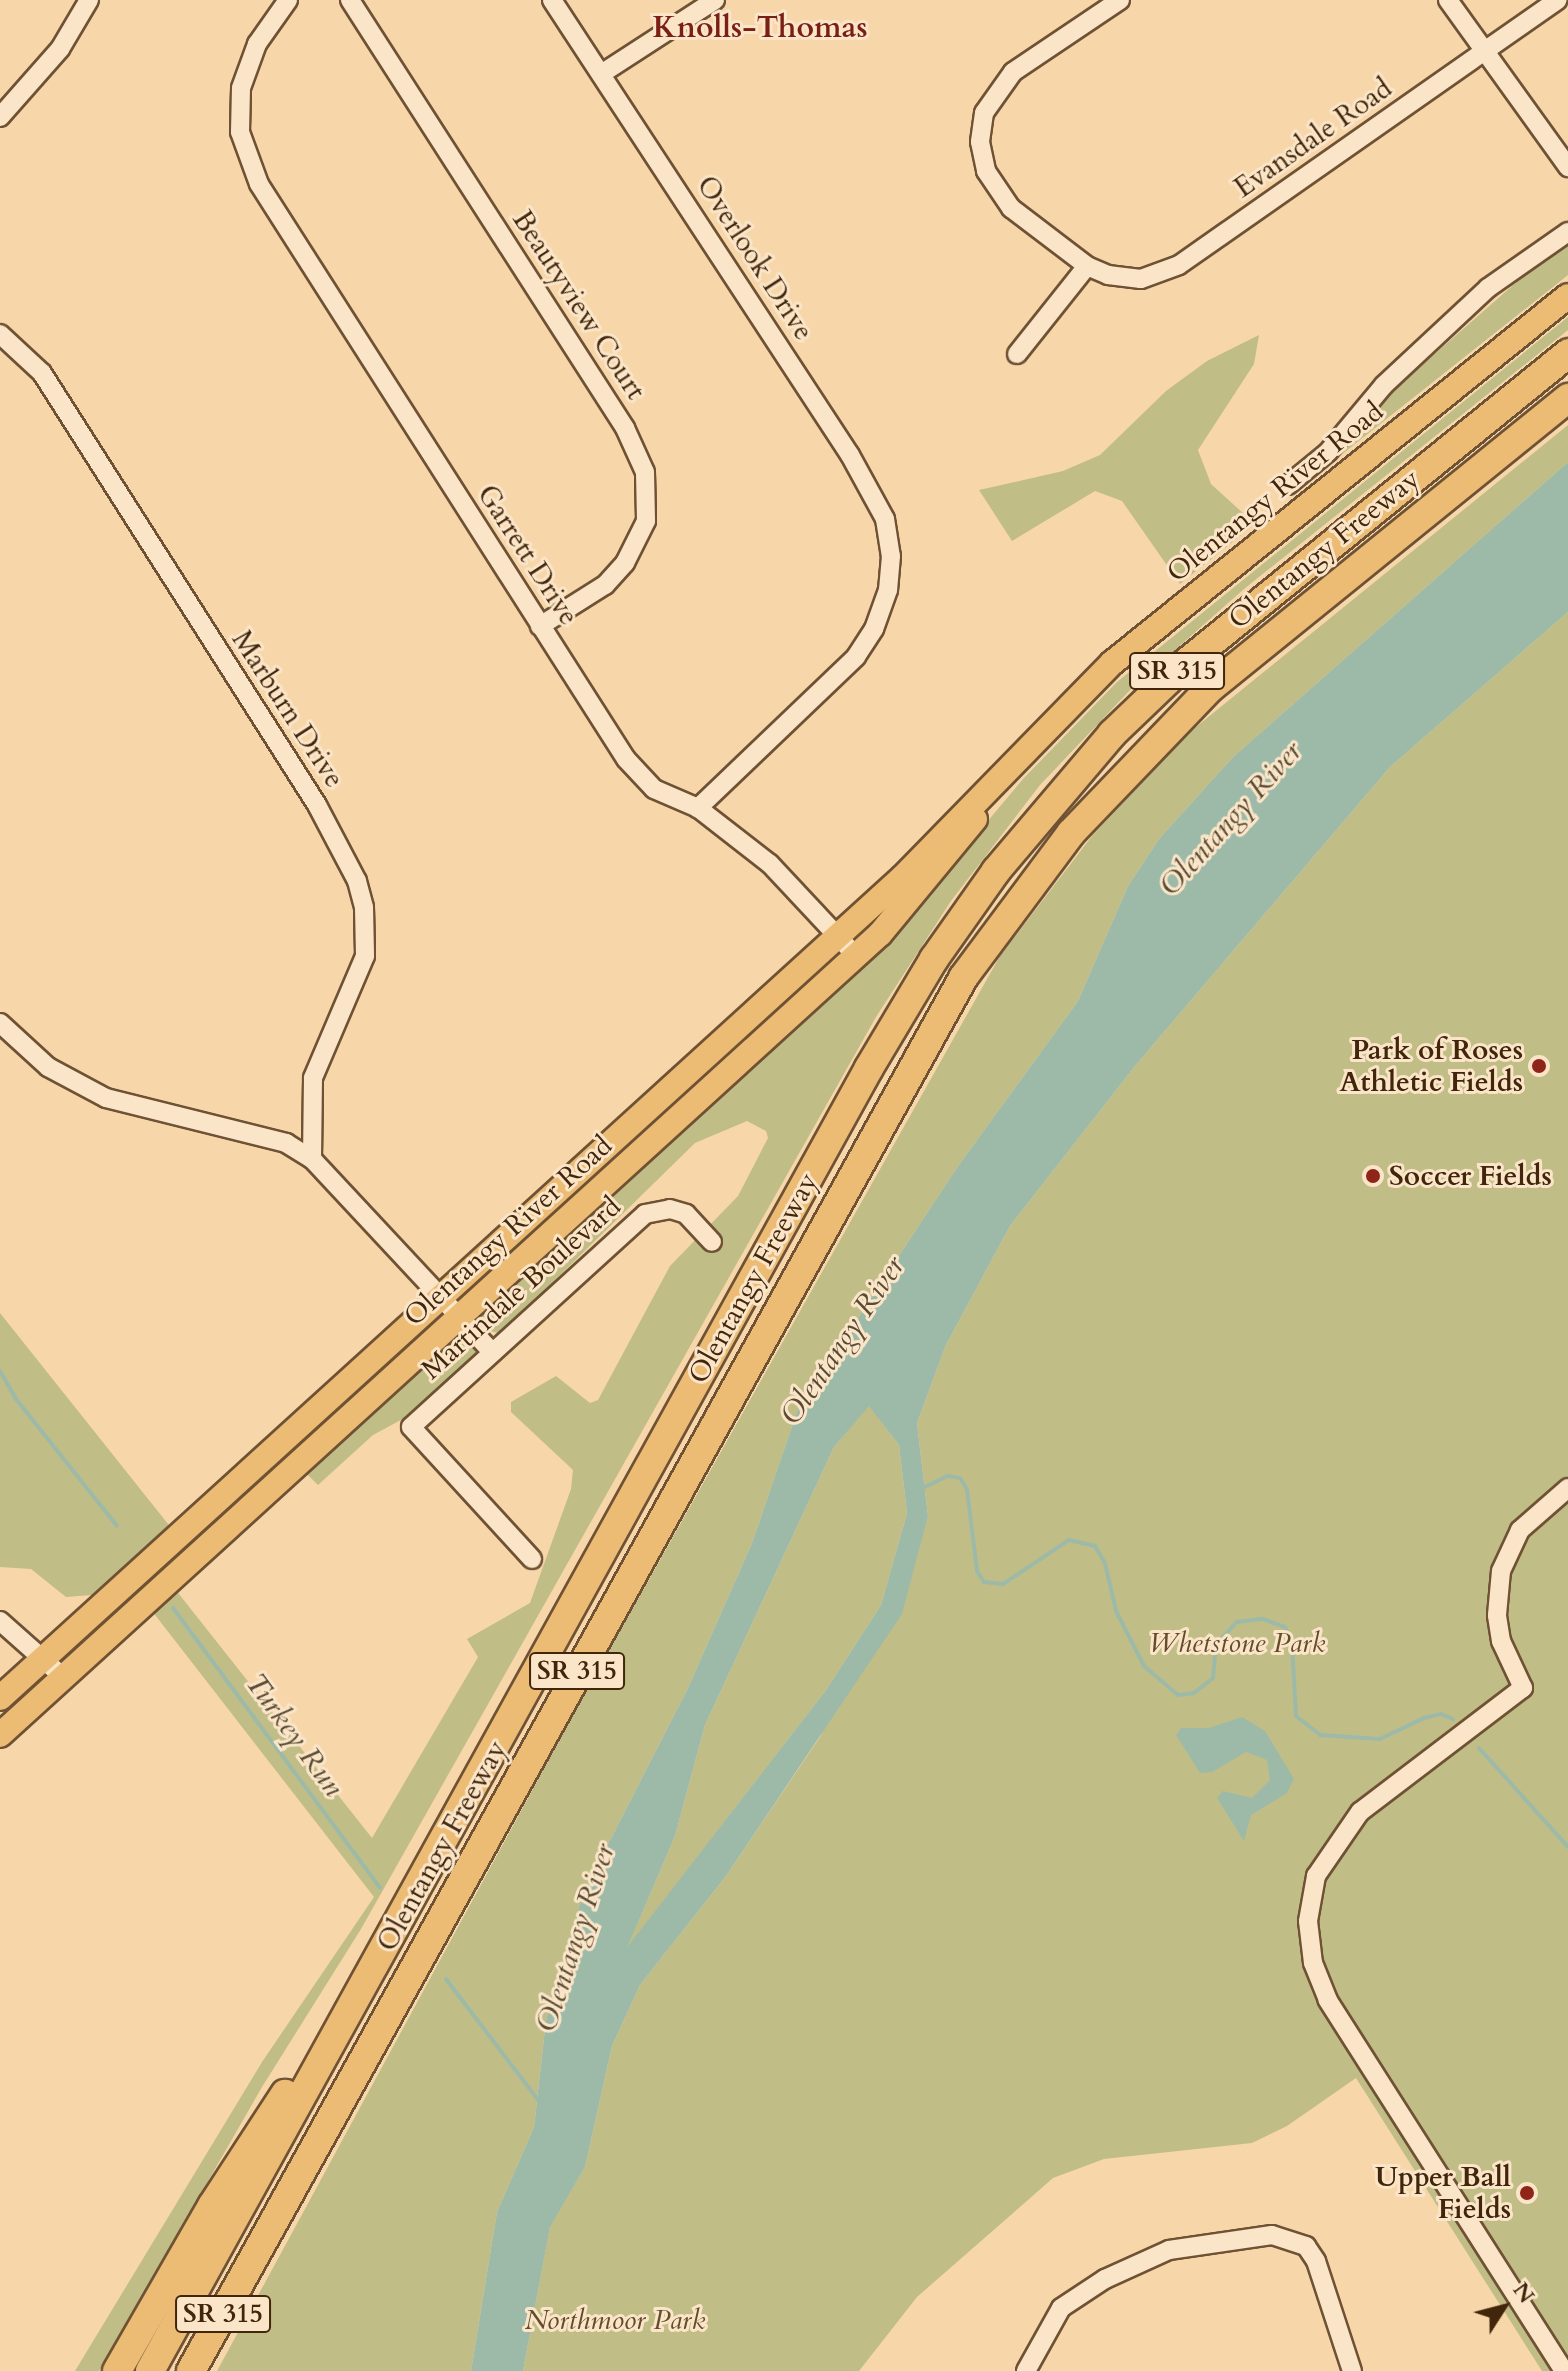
<!DOCTYPE html>
<style>
body{margin:0}
#map{position:relative;width:1568px;height:2371px;overflow:hidden;background:#f7d7aa;font-family:Cardo,serif}
div>[style]{position:absolute}
.green>*{inset:0;background:#c1bd86}
.water>*{inset:0;background:#9dbaa8}
.stream>*{height:4px;margin:-2px;padding:0 2px;transform-origin:2px;border-radius:2px;background:#9dbaa8}
.roads{filter:drop-shadow(2px 0 #6f5234) drop-shadow(-2px 0 #6f5234) drop-shadow(0 2px #6f5234) drop-shadow(0 -2px #6f5234)}
.minor>*{height:18px;margin:-9px;padding:0 9px;transform-origin:9px;border-radius:9px;background:#fae5c8}
.major>*{height:24px;margin:-12px;padding:0 12px;transform-origin:12px;border-radius:12px;background:#ecbc75}
.highway>*{height:28px;margin:-14px;padding:0 14px;transform-origin:14px;border-radius:14px;background:#ecbc75}
.dots>*{width:22px;height:22px;translate:-50% -50%;box-sizing:border-box;border:4px solid #fae5c8;border-radius:50%}
span{translate:-50% -50%;white-space:nowrap;text-align:center;line-height:1.15;-webkit-text-stroke:6px #fae5c8;paint-order:stroke}
.shield-label span{padding:2px 6px;background:#fae5c8;border:2px solid;border-radius:6px;-webkit-text-stroke-width:0}
.shield-label{font-size:26px;color:#42260c;font-weight:700}
.street-label{font-size:28px;color:#42260c}
.poi-label{font-size:28px;color:#42260c;font-weight:700}
.right{translate:-100% -50%;text-align:right}
.left{translate:0 -50%;text-align:left}
.park-label{font-size:28px;color:#624c2a;font-style:italic}
.neighbourhood-label{font-size:30px;color:#7a1f14;font-weight:700}
.water-label{font-size:30px;color:#594b33;font-style:italic}
.north{position:absolute;left:1464px;top:2267px;width:80px;height:80px;-webkit-text-stroke:6px #fae5c8;paint-order:stroke;rotate:54deg;font-size:22px;font-weight:700;line-height:32px;text-align:center;color:#42260c}
.north::after{content:'';display:block;margin:auto;width:28px;height:36px;background:#42260c;clip-path:polygon(50% 0,100% 100%,50% 72%,0 100%)}
</style>
<div id="map">
<div class="green">
<div style="clip-path:polygon(1568px 237px,1568px 275px,1336px 459px,1388px 395px)"></div>
<div style="clip-path:polygon(1568px 317px,1568px 330px,1244px 589px,1132px 688px,1040px 785px,951px 901px,876px 1017px,361px 1929px,262px 2087px,99px 2371px,75px 2371px,262px 2062px,374px 1897px,152px 1611px,175px 1589px,372px 1838px,478px 1657px,467px 1639px,530px 1603px,571px 1489px,573px 1470px,511px 1412px,511px 1402px,556px 1376px,590px 1403px,598px 1400px,670px 1266px,738px 1196px,768px 1138px,766px 1131px,747px 1121px,695px 1143px,505px 1329px,498px 1333px,483px 1329px,479px 1317px,485px 1314px,480px 1312px,891px 936px,1023px 779px,1117px 682px)"></div>
<div style="clip-path:polygon(1259px 335px,1254px 364px,1198px 450px,1211px 484px,1255px 524px,1180px 584px,1122px 501px,1095px 491px,1012px 541px,979px 490px,1063px 471px,1100px 455px,1166px 391px,1207px 361px)"></div>
<div style="clip-path:polygon(1568px 425px,1568px 462px,1233px 757px,1159px 839px,1128px 886px,1078px 1001px,956px 1169px,798px 1409px,752px 1543px,688px 1688px,583px 1893px,546px 2020px,534px 2127px,497px 2212px,471px 2371px,217px 2371px,584px 1695px,1000px 956px,1092px 836px,1191px 731px)"></div>
<div style="clip-path:polygon(1568px 612px,1568px 2371px,1542px 2371px,1356px 2078px,1287px 2126px,1252px 2143px,1104px 2159px,1053px 2178px,917px 2297px,859px 2371px,523px 2371px,550px 2226px,585px 2167px,612px 2046px,640px 1985px,726px 1876px,820px 1737px,928px 1516px,917px 1423px,946px 1345px,1010px 1226px,1135px 1066px,1390px 767px)"></div>
<div style="clip-path:polygon(0 1313px,172px 1529px,92px 1595px,66px 1597px,31px 1569px,0 1567px)"></div>
<div style="clip-path:polygon(453px 1338px,467px 1338px,477px 1355px,423px 1408px,373px 1435px,318px 1485px,304px 1471px)"></div>
<div style="clip-path:polygon(869px 1405px,899px 1445px,907px 1513px,881px 1605px,826px 1690px,627px 1948px,675px 1836px,705px 1725px,834px 1447px)"></div>
</div>
<div class="water">
<div style="clip-path:polygon(evenodd,1568px 462px,1568px 612px,1390px 767px,1135px 1066px,1010px 1226px,946px 1345px,917px 1423px,928px 1516px,902px 1614px,726px 1876px,640px 1985px,612px 2046px,585px 2167px,550px 2227px,523px 2371px,471px 2371px,497px 2212px,534px 2127px,546px 2020px,583px 1893px,688px 1688px,752px 1543px,798px 1409px,956px 1169px,1078px 1001px,1128px 886px,1159px 839px,1233px 757px,1568px 462px,869px 1406px,899px 1445px,907px 1513px,881px 1605px,826px 1690px,628px 1946px,675px 1836px,705px 1725px,834px 1447px,869px 1406px)"></div>
<div style="clip-path:polygon(1242px 1717px,1265px 1731px,1294px 1779px,1287px 1793px,1251px 1815px,1244px 1841px,1217px 1798px,1223px 1791px,1252px 1798px,1270px 1780px,1267px 1760px,1246px 1752px,1212px 1772px,1200px 1773px,1176px 1735px,1181px 1728px,1209px 1728px)"></div>
</div>
<div class="stream">
<div style="left:0;top:1371px;width:32px;rotate:60deg"></div>
<div style="left:16px;top:1399px;width:162px;rotate:51.5deg"></div>
<div style="left:925px;top:1487px;width:25px;rotate:-26deg"></div>
<div style="left:948px;top:1476px;width:12px;rotate:9deg"></div>
<div style="left:960px;top:1478px;width:13px;rotate:58deg"></div>
<div style="left:967px;top:1489px;width:83px;rotate:83deg"></div>
<div style="left:977px;top:1571px;width:13px;rotate:58deg"></div>
<div style="left:984px;top:1582px;width:19px;rotate:6deg"></div>
<div style="left:1003px;top:1584px;width:79px;rotate:-33.7deg"></div>
<div style="left:1069px;top:1540px;width:27px;rotate:13deg"></div>
<div style="left:1095px;top:1546px;width:20px;rotate:60deg"></div>
<div style="left:1105px;top:1563px;width:49px;rotate:77.1deg"></div>
<div style="left:1116px;top:1611px;width:62px;rotate:63deg"></div>
<div style="left:1144px;top:1666px;width:45px;rotate:40.5deg"></div>
<div style="left:1178px;top:1695px;width:16px;rotate:-7deg"></div>
<div style="left:1194px;top:1693px;width:24px;rotate:-38deg"></div>
<div style="left:1213px;top:1678px;width:33px;rotate:-85deg"></div>
<div style="left:1216px;top:1645px;width:31px;rotate:-48deg"></div>
<div style="left:1237px;top:1622px;width:26px;rotate:-7deg"></div>
<div style="left:1263px;top:1619px;width:23px;rotate:20deg"></div>
<div style="left:1285px;top:1627px;width:18px;rotate:68deg"></div>
<div style="left:1292px;top:1644px;width:72px;rotate:86.8deg"></div>
<div style="left:1296px;top:1716px;width:31px;rotate:38deg"></div>
<div style="left:1320px;top:1735px;width:60px;rotate:3.8deg"></div>
<div style="left:1380px;top:1739px;width:49px;rotate:-25.5deg"></div>
<div style="left:1424px;top:1718px;width:17px;rotate:-13deg"></div>
<div style="left:1441px;top:1714px;width:13px;rotate:23deg"></div>
<div style="left:173px;top:1608px;width:348px;rotate:53.5deg"></div>
<div style="left:1479px;top:1748px;width:133px;rotate:48deg"></div>
<div style="left:446px;top:1979px;width:153px;rotate:52.7deg"></div>
</div>
<div class="roads">
<div class="minor">
<div style="left:288px;top:0;width:54px;rotate:125.2deg"></div>
<div style="left:257px;top:44px;width:47px;rotate:110deg"></div>
<div style="left:241px;top:88px;width:44px;rotate:91.3deg"></div>
<div style="left:240px;top:132px;width:55px;rotate:69.9deg"></div>
<div style="left:259px;top:184px;width:682px;rotate:57.45deg"></div>
<div style="left:626px;top:759px;width:41px;rotate:47deg"></div>
<div style="left:654px;top:789px;width:48px;rotate:23.4deg"></div>
<div style="left:698px;top:808px;width:91px;rotate:37.9deg"></div>
<div style="left:770px;top:864px;width:126px;rotate:46.9deg"></div>
<div style="left:350px;top:0;width:509px;rotate:57.28deg"></div>
<div style="left:625px;top:428px;width:48px;rotate:65.6deg"></div>
<div style="left:645px;top:472px;width:49px;rotate:88.8deg"></div>
<div style="left:646px;top:521px;width:47px;rotate:116.6deg"></div>
<div style="left:625px;top:563px;width:30px;rotate:132deg"></div>
<div style="left:605px;top:585px;width:77px;rotate:147.8deg"></div>
<div style="left:552px;top:0;width:544px;rotate:56.78deg"></div>
<div style="left:850px;top:455px;width:73px;rotate:61.3deg"></div>
<div style="left:885px;top:519px;width:37px;rotate:81deg"></div>
<div style="left:891px;top:556px;width:34px;rotate:95deg"></div>
<div style="left:888px;top:590px;width:41px;rotate:109.7deg"></div>
<div style="left:874px;top:629px;width:33px;rotate:123deg"></div>
<div style="left:856px;top:657px;width:219px;rotate:136.3deg"></div>
<div style="left:1120px;top:0;width:129px;rotate:146.1deg"></div>
<div style="left:1013px;top:72px;width:50px;rotate:125.3deg"></div>
<div style="left:984px;top:113px;width:29px;rotate:98deg"></div>
<div style="left:980px;top:142px;width:30px;rotate:78deg"></div>
<div style="left:986px;top:171px;width:45px;rotate:56deg"></div>
<div style="left:1011px;top:208px;width:96px;rotate:37.3deg"></div>
<div style="left:1087px;top:266px;width:23px;rotate:23deg"></div>
<div style="left:1108px;top:275px;width:33px;rotate:7deg"></div>
<div style="left:1141px;top:279px;width:40px;rotate:-20.2deg"></div>
<div style="left:1179px;top:265px;width:462px;rotate:-35deg"></div>
<div style="left:1448px;top:0;width:206px;rotate:54.3deg"></div>
<div style="left:601px;top:74px;width:136px;rotate:-33deg"></div>
<div style="left:0;top:117px;width:91px;rotate:-48.6deg"></div>
<div style="left:60px;top:49px;width:57px;rotate:-59.4deg"></div>
<div style="left:0;top:334px;width:57px;rotate:42.9deg"></div>
<div style="left:42px;top:373px;width:512px;rotate:57.52deg"></div>
<div style="left:317px;top:805px;width:86px;rotate:62.2deg"></div>
<div style="left:357px;top:881px;width:27px;rotate:75deg"></div>
<div style="left:364px;top:907px;width:49px;rotate:88.8deg"></div>
<div style="left:365px;top:956px;width:133px;rotate:113.1deg"></div>
<div style="left:313px;top:1078px;width:81px;rotate:90.7deg"></div>
<div style="left:1017px;top:354px;width:112px;rotate:-51.5deg"></div>
<div style="left:1288px;top:485px;width:52px;rotate:-39.5deg"></div>
<div style="left:1328px;top:452px;width:87px;rotate:-50.1deg"></div>
<div style="left:1384px;top:385px;width:142px;rotate:-43deg"></div>
<div style="left:1488px;top:288px;width:98px;rotate:-35deg"></div>
<div style="left:0;top:1023px;width:65px;rotate:42.5deg"></div>
<div style="left:48px;top:1067px;width:66px;rotate:28.1deg"></div>
<div style="left:106px;top:1098px;width:186px;rotate:14deg"></div>
<div style="left:286px;top:1143px;width:31px;rotate:32deg"></div>
<div style="left:312px;top:1159px;width:264px;rotate:47deg"></div>
<div style="left:532px;top:1559px;width:179px;rotate:-132.5deg"></div>
<div style="left:411px;top:1427px;width:316px;rotate:-42.3deg"></div>
<div style="left:645px;top:1214px;width:25px;rotate:-11deg"></div>
<div style="left:670px;top:1209px;width:17px;rotate:17deg"></div>
<div style="left:686px;top:1214px;width:38px;rotate:47deg"></div>
<div style="left:0;top:1621px;width:84px;rotate:41.6deg"></div>
<div style="left:1026px;top:2371px;width:72px;rotate:-60.9deg"></div>
<div style="left:1061px;top:2308px;width:53px;rotate:-33.4deg"></div>
<div style="left:1105px;top:2279px;width:70px;rotate:-24.4deg"></div>
<div style="left:1169px;top:2250px;width:104px;rotate:-8.3deg"></div>
<div style="left:1272px;top:2235px;width:36px;rotate:18deg"></div>
<div style="left:1306px;top:2246px;width:18px;rotate:56deg"></div>
<div style="left:1316px;top:2261px;width:116px;rotate:71.9deg"></div>
<div style="left:1564px;top:2371px;width:440px;rotate:-122.5deg"></div>
<div style="left:1328px;top:2000px;width:40px;rotate:-112deg"></div>
<div style="left:1313px;top:1963px;width:42px;rotate:-96.8deg"></div>
<div style="left:1308px;top:1921px;width:46px;rotate:-79.9deg"></div>
<div style="left:1316px;top:1876px;width:78px;rotate:-55.5deg"></div>
<div style="left:1360px;top:1812px;width:205px;rotate:-37.3deg"></div>
<div style="left:1523px;top:1688px;width:52px;rotate:-115.1deg"></div>
<div style="left:1501px;top:1641px;width:26px;rotate:-99deg"></div>
<div style="left:1497px;top:1615px;width:44px;rotate:-84.8deg"></div>
<div style="left:1501px;top:1571px;width:45px;rotate:-65.1deg"></div>
<div style="left:1520px;top:1530px;width:64px;rotate:-41.2deg"></div>
</div>
<div class="major">
<div style="left:0;top:1698px;width:1220px;rotate:-42.28deg"></div>
<div style="left:903px;top:877px;width:299px;rotate:-45.7deg"></div>
<div style="left:1112px;top:663px;width:585px;rotate:-38.83deg"></div>
<div style="left:0;top:1735px;width:1190px;rotate:-42.31deg"></div>
<div style="left:880px;top:934px;width:149px;rotate:-50.4deg"></div>
</div>
<div class="highway">
<div style="left:117px;top:2371px;width:190px;rotate:-60.1deg"></div>
<div style="left:212px;top:2206px;width:134px;rotate:-56.9deg"></div>
<div style="left:150px;top:2371px;width:1488px;rotate:-61.11deg"></div>
<div style="left:869px;top:1068px;width:127px;rotate:-59.2deg"></div>
<div style="left:934px;top:959px;width:108px;rotate:-54.8deg"></div>
<div style="left:996px;top:871px;width:180px;rotate:-49.7deg"></div>
<div style="left:1112px;top:734px;width:104px;rotate:-43.8deg"></div>
<div style="left:1187px;top:662px;width:491px;rotate:-39deg"></div>
<div style="left:191px;top:2371px;width:1593px;rotate:-61deg"></div>
<div style="left:963px;top:978px;width:181px;rotate:-53.3deg"></div>
<div style="left:1071px;top:833px;width:201px;rotate:-46.2deg"></div>
<div style="left:1210px;top:688px;width:461px;rotate:-39deg"></div>
</div>
</div>
<div class="dots">
<div style="left:1539px;top:1066px;background:#8f2418"></div>
<div style="left:1373px;top:1176px;background:#8f2418"></div>
<div style="left:1527px;top:2193px;background:#8f2418"></div>
</div>
<div class="shield-label">
<span style="left:1177px;top:671px">SR 315</span>
<span style="left:577px;top:1671px">SR 315</span>
<span style="left:223px;top:2314px">SR 315</span>
</div>
<div class="street-label">
<span style="left:1313px;top:138px;rotate:-35deg">Evansdale Road</span>
<span style="left:755px;top:258px;rotate:57deg">Overlook Drive</span>
<span style="left:579px;top:305px;rotate:57deg">Beautyview Court</span>
<span style="left:1275px;top:492px;rotate:-39deg">Olentangy River Road</span>
<span style="left:1324px;top:549px;rotate:-39deg">Olentangy Freeway</span>
<span style="left:528px;top:555px;rotate:57deg">Garrett Drive</span>
<span style="left:288px;top:709px;rotate:57deg">Marburn Drive</span>
<span style="left:508px;top:1231px;rotate:-42deg">Olentangy River Road</span>
<span style="left:753px;top:1278px;rotate:-61deg">Olentangy Freeway</span>
<span style="left:521px;top:1288px;rotate:-42deg">Martindale Boulevard</span>
<span style="left:442px;top:1846px;rotate:-61deg">Olentangy Freeway</span>
</div>
<div class="poi-label">
<span class="right" style="left:1523px;top:1066px">Park of Roses<br>Athletic Fields</span>
<span class="left" style="left:1389px;top:1176px">Soccer Fields</span>
<span class="right" style="left:1511px;top:2193px">Upper Ball<br>Fields</span>
</div>
<div class="park-label">
<span style="left:1237px;top:1643px">Whetstone Park</span>
<span style="left:615px;top:2320px">Northmoor Park</span>
</div>
<div class="neighbourhood-label">
<span style="left:760px;top:28px">Knolls-Thomas</span>
</div>
<div class="water-label">
<span style="left:1231px;top:819px;rotate:-48deg">Olentangy River</span>
<span style="left:843px;top:1341px;rotate:-56deg">Olentangy River</span>
<span style="left:294px;top:1735px;rotate:54deg">Turkey Run</span>
<span style="left:576px;top:1938px;rotate:-72deg">Olentangy River</span>
</div>
<div class="north">N</div>
</div>
